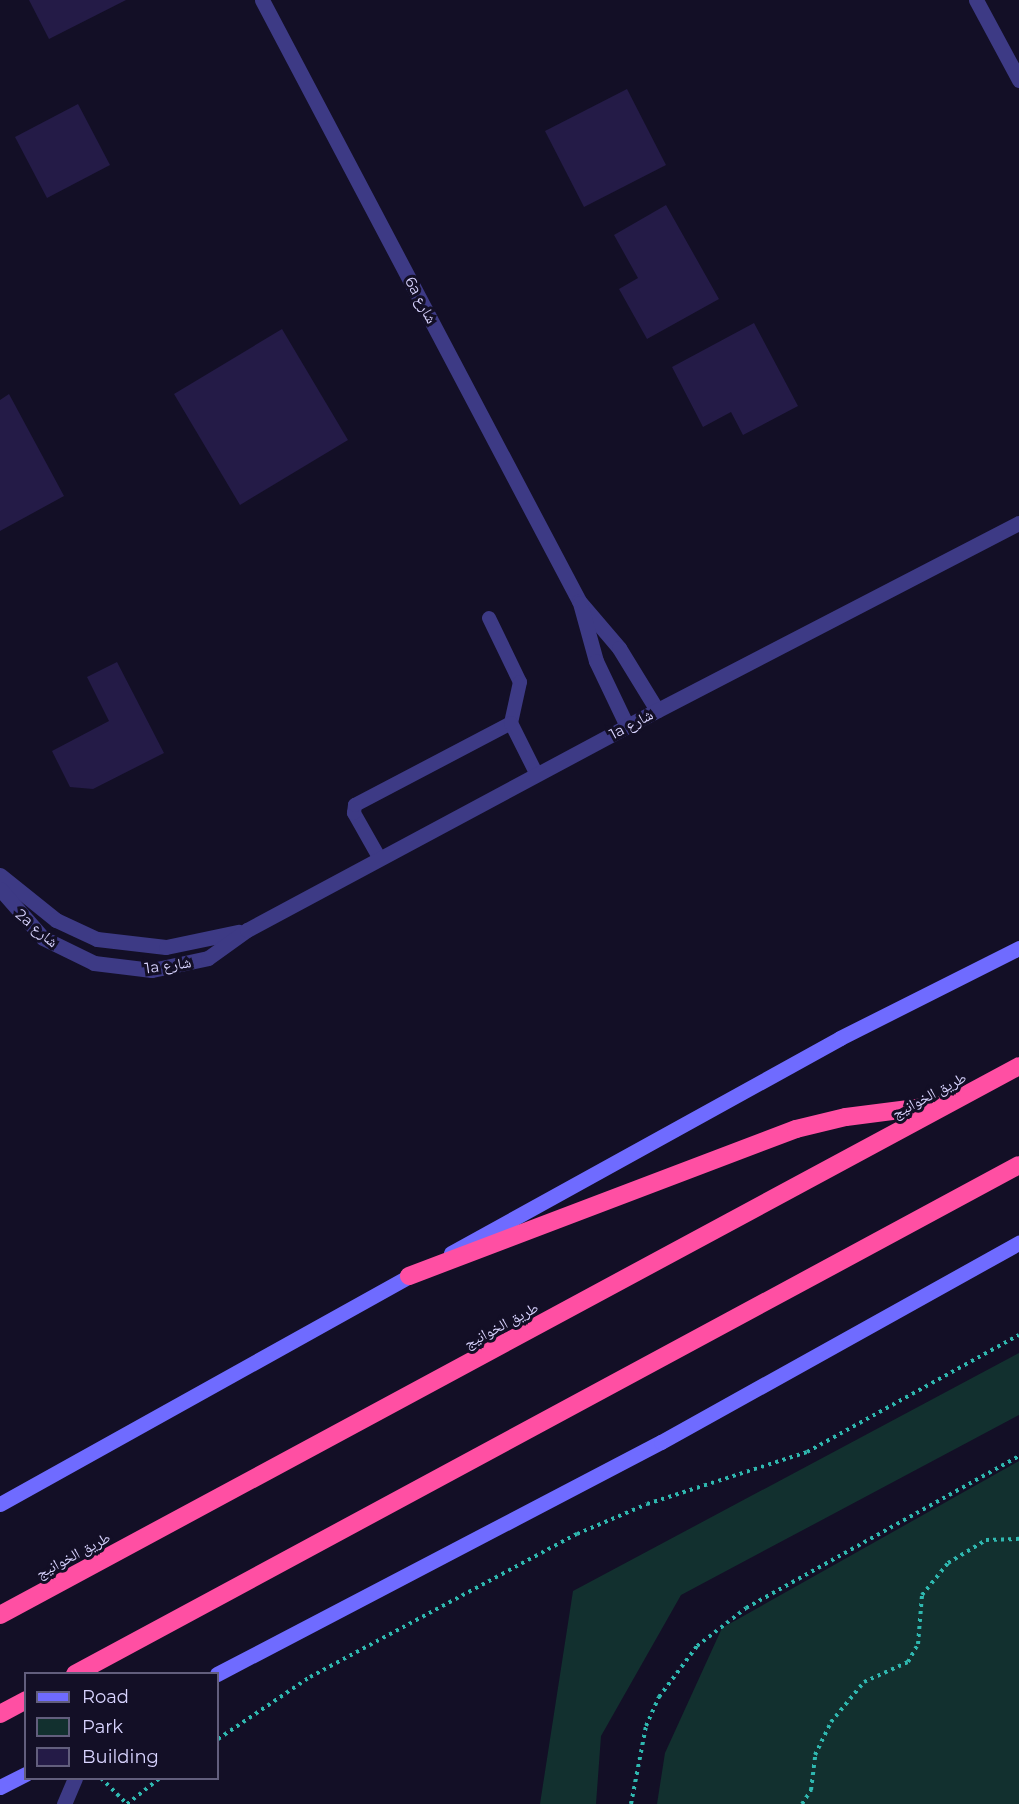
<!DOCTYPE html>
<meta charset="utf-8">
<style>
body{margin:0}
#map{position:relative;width:1019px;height:1804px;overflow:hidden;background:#130f26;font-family:Montserrat,"Noto Naskh Arabic",sans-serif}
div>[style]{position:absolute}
.green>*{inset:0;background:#12302f}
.building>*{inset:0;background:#241b47}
.path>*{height:4px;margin-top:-2px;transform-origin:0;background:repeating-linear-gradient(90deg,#2fb8b0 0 3px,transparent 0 7.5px)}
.lane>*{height:14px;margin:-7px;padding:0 7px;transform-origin:7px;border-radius:7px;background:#3d3a85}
.street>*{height:15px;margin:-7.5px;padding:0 7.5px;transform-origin:7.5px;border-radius:7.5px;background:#3d3a85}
.secondary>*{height:15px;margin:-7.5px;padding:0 7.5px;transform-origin:7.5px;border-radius:7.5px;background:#6f6bff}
.highway>*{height:18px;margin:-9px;padding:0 9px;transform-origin:9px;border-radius:9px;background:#ff4fa3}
span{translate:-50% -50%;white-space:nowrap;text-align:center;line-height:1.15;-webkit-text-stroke:6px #130f26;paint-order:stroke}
.street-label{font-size:15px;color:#d9d4ff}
.legend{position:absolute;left:24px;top:1672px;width:195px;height:108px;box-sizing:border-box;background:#130f26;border:2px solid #625e7d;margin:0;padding:8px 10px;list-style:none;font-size:18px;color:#d9d4ff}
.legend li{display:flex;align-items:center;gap:12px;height:30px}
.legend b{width:30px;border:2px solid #625e7d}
</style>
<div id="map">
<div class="green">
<div style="clip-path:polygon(1019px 1353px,1019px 1415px,681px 1595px,601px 1736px,596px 1804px,540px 1804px,573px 1591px)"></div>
<div style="clip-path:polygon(1019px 1461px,1019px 1804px,657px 1804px,665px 1753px,722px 1628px)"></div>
</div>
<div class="building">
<div style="clip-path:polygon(29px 0,126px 0,49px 39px)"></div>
<div style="clip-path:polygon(627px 89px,666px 165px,584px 207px,545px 131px)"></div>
<div style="clip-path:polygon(78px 104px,110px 165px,47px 198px,15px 137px)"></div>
<div style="clip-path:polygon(666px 205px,719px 299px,647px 339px,619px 289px,638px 278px,614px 235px)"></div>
<div style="clip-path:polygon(754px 323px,798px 406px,743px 435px,731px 412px,703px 427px,672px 367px)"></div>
<div style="clip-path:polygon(282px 329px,348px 440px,240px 505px,174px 394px)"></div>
<div style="clip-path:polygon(9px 394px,64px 496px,0 531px,0 400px)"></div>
<div style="clip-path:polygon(117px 662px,164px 753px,93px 789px,70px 787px,52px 751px,109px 721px,87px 677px)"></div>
</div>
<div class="path">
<div style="left:218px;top:1739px;width:111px;rotate:-34deg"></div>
<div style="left:310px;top:1677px;width:303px;rotate:-28.2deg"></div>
<div style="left:577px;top:1534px;width:76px;rotate:-23.2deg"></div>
<div style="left:647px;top:1504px;width:168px;rotate:-18deg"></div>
<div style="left:807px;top:1452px;width:242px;rotate:-28.9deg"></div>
<div style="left:101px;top:1778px;width:37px;rotate:45deg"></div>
<div style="left:127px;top:1804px;width:42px;rotate:-38.2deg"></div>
<div style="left:631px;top:1804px;width:79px;rotate:-79.1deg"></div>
<div style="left:646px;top:1726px;width:32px;rotate:-66deg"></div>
<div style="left:659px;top:1697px;width:64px;rotate:-53.3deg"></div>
<div style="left:697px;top:1646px;width:62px;rotate:-37.8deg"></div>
<div style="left:746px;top:1608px;width:312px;rotate:-29.1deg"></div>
<div style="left:802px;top:1804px;width:17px;rotate:-57deg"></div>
<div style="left:811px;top:1790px;width:35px;rotate:-83deg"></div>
<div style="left:815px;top:1755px;width:37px;rotate:-64deg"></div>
<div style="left:831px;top:1722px;width:52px;rotate:-50.5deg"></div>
<div style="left:864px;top:1682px;width:48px;rotate:-24.4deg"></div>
<div style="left:908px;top:1662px;width:21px;rotate:-61deg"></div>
<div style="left:918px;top:1644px;width:49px;rotate:-85.3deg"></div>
<div style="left:922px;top:1595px;width:41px;rotate:-50.9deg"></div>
<div style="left:948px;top:1563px;width:44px;rotate:-31.2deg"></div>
<div style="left:986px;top:1540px;width:33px;rotate:-2deg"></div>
</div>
<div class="lane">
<div style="left:489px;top:618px;width:71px;rotate:64.2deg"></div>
<div style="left:520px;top:682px;width:42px;rotate:102.4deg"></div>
<div style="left:380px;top:859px;width:53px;rotate:-119.5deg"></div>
<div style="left:354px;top:813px;width:8px;rotate:-83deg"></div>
<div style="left:355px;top:805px;width:176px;rotate:-27.7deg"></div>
<div style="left:511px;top:723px;width:58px;rotate:63.4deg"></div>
</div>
<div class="street">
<div style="left:262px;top:0;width:679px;rotate:62.19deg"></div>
<div style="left:579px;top:601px;width:62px;rotate:49.6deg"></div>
<div style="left:619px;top:648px;width:73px;rotate:58.5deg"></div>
<div style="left:976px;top:0;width:91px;rotate:61.7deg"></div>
<div style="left:580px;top:603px;width:60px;rotate:74.6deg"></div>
<div style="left:596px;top:661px;width:72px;rotate:64.5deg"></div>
<div style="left:0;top:875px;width:72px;rotate:38.8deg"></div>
<div style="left:56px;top:920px;width:45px;rotate:24.9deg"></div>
<div style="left:97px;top:939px;width:69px;rotate:6.6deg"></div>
<div style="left:166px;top:947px;width:74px;rotate:-11.8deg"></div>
<div style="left:0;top:889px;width:65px;rotate:48.7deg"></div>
<div style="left:43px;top:938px;width:57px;rotate:26.1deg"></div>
<div style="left:94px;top:963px;width:58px;rotate:6.9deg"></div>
<div style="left:152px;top:970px;width:57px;rotate:-12.1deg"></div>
<div style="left:208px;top:958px;width:48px;rotate:-35.7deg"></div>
<div style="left:247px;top:930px;width:431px;rotate:-28.2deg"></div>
<div style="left:627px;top:726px;width:441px;rotate:-27.4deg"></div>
<div style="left:64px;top:1804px;width:28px;rotate:-67deg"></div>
</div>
<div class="secondary">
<div style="left:451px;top:1253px;width:444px;rotate:-28.9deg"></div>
<div style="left:840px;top:1038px;width:200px;rotate:-26.7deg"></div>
<div style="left:0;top:1504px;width:479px;rotate:-29.1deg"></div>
<div style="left:217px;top:1674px;width:501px;rotate:-27.59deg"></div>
<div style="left:661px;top:1442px;width:410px;rotate:-29.1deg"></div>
<div style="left:0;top:1787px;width:29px;rotate:-27deg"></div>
</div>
<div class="highway">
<div style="left:409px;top:1276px;width:414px;rotate:-20.8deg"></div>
<div style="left:796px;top:1129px;width:51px;rotate:-13.5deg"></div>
<div style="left:846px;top:1117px;width:95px;rotate:-7.3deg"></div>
<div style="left:0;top:1615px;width:1157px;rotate:-28.31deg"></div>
<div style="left:75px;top:1674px;width:1072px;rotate:-28.33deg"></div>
<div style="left:0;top:1714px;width:30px;rotate:-28deg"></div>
</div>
<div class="street-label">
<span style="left:421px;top:300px;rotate:62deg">6a شارع</span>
<span style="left:631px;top:724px;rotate:-28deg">1a شارع</span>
<span style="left:37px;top:928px;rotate:40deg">2a شارع</span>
<span style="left:168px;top:965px;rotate:-8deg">1a شارع</span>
<span style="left:929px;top:1095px;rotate:-28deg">طريق الخوانيج</span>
<span style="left:501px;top:1325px;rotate:-28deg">طريق الخوانيج</span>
<span style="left:73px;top:1555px;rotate:-28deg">طريق الخوانيج</span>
</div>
<ul class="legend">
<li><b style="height:8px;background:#6f6bff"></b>Road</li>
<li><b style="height:16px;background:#12302f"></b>Park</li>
<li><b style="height:16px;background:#241b47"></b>Building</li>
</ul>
</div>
